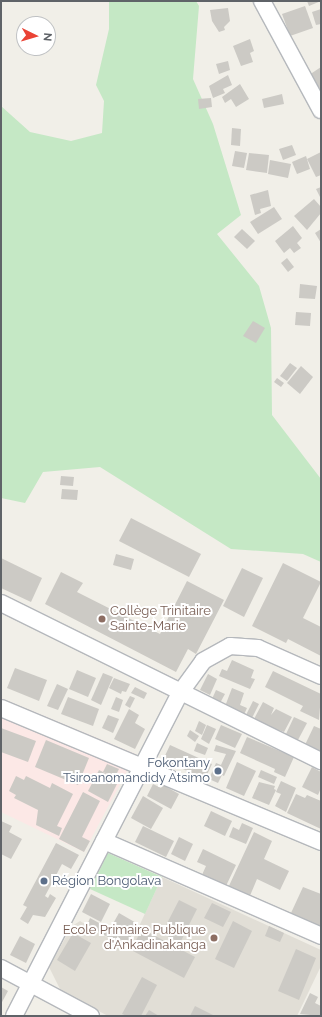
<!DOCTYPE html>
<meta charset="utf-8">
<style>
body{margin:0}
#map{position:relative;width:322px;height:1017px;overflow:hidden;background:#f1efe8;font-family:Raleway,sans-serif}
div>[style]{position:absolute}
.education>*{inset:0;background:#e1ded6}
.medical>*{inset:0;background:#fce8e6}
.green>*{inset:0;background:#c5e8c5}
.building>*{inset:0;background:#cccac5}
.roads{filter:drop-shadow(1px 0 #b5b8bc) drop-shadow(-1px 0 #b5b8bc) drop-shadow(0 1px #b5b8bc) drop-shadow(0 -1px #b5b8bc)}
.minor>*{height:16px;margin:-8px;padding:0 8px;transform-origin:8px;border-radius:8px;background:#fff}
.dots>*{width:11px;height:11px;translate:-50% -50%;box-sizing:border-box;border:2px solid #fff;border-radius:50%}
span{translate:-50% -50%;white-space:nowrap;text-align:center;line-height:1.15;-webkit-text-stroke:4px #fff;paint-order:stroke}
.education-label{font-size:13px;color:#785e54}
.left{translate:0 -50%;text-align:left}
.right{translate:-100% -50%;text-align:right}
.service-label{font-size:13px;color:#4e5e75}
.frame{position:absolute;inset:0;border:2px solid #5f6368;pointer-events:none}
.north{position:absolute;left:16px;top:16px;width:40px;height:40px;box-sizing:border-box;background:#fff;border:1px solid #bfc1c3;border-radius:50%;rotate:95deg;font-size:11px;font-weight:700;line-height:16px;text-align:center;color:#5f6368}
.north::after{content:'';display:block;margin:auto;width:14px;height:18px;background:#ea4335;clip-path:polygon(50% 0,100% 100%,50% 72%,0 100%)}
</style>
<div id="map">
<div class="education">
<div style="clip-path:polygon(162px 877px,321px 950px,321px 966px,297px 1016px,108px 1016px,61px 991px,49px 967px,72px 926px,80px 921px,128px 950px)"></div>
</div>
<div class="medical">
<div style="clip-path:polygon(1px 698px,136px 754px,84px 852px,1px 812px)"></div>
</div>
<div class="green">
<div style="clip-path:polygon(109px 1px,196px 1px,199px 6px,193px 79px,213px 124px,241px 215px,217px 234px,259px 286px,271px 328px,272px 415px,321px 479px,321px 562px,303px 554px,231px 549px,100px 467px,43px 472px,25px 503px,1px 498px,1px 106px,30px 132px,71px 141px,102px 133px,104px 101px,96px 85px,109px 29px)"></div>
<div style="clip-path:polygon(108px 853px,162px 877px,145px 914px,90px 889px)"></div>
</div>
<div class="building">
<div style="clip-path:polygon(307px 1px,321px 1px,309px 6px)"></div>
<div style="clip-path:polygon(305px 6px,313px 28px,290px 36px,282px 14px)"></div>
<div style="clip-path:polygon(228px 8px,230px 21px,224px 27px,225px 30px,219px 32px,212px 21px,210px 10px)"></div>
<div style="clip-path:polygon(321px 9px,321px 24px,316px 25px,312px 12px)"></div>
<div style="clip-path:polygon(250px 39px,254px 51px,250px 53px,253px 62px,241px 66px,233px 46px)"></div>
<div style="clip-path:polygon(228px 61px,230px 70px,219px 74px,216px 64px)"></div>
<div style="clip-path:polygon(321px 67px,321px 94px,309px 75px)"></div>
<div style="clip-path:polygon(228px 75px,232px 85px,223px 89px,225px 93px,213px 98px,209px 86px)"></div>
<div style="clip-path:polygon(240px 84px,249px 99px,236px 107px,231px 99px,225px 103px,222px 97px)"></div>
<div style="clip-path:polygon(282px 94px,284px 104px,264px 108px,262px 99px)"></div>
<div style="clip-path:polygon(211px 98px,212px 107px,199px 109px,198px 99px)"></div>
<div style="clip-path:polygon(232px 128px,241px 129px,240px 146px,231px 145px)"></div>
<div style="clip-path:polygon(292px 145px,296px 155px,283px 160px,279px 149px)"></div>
<div style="clip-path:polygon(235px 151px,247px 153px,244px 168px,232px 166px)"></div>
<div style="clip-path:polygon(321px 152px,321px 175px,316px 177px,307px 159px)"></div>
<div style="clip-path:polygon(249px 153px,269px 155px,267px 173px,246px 170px)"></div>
<div style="clip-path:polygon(306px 156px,310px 169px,297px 174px,292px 162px)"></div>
<div style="clip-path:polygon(270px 160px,291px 164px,288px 178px,268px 174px)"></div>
<div style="clip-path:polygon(321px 187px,321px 199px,316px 189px)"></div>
<div style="clip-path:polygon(268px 190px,271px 206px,260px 209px,261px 213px,255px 215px,250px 195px)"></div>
<div style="clip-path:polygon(314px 199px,321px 207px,321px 213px,307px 230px,294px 216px)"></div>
<div style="clip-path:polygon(274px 207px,282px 219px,258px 234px,250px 222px)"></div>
<div style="clip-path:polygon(293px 226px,302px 238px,297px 243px,301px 248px,294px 253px,290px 248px,284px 253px,275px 241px)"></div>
<div style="clip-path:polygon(242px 229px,255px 241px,247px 249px,234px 237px)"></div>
<div style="clip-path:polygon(321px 229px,321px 243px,315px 233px)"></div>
<div style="clip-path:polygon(287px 258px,294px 267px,288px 272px,281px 263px)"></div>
<div style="clip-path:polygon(300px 284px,317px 286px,315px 299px,299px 298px)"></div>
<div style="clip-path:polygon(296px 312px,311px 313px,310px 326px,295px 325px)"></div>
<div style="clip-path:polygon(253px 321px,265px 328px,256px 343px,243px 336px)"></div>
<div style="clip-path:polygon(290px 363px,297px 368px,287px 381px,280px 376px)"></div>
<div style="clip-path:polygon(301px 366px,313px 377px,300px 394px,287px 383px)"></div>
<div style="clip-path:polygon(277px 378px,284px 383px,281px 387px,274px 382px)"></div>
<div style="clip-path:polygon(61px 476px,74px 477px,73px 486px,60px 485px)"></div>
<div style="clip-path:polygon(62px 489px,78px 490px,77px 500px,61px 499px)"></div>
<div style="clip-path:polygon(131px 518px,201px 554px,189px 577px,119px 541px)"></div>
<div style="clip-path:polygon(116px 554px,134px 559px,131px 570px,113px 565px)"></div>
<div style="clip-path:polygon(1px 558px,42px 578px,31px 602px,1px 588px)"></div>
<div style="clip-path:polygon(283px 563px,321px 582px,303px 618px,321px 627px,321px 656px,288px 639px,286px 643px,252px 626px)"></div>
<div style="clip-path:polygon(242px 568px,263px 578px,244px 617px,223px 606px)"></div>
<div style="clip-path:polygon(61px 572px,83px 583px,77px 592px,160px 634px,187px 581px,224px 600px,196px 654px,188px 649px,176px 672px,45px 604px)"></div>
<div style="clip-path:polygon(232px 660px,254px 670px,251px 678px,255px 679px,250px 689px,219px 676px,222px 669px,227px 671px)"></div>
<div style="clip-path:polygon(15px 668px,47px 680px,39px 701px,7px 688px)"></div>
<div style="clip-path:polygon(77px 670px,96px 678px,88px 697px,69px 689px)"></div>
<div style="clip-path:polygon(273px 671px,321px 694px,319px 720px,300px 711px,303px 706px,265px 687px)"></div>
<div style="clip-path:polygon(103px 673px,113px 677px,101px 705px,91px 700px)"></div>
<div style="clip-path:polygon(208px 674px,217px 679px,210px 695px,200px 690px)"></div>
<div style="clip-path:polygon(114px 678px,130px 684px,126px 692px,122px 691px,121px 694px,109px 688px)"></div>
<div style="clip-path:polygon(57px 684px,68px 689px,58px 710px,47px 706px)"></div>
<div style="clip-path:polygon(135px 687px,147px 693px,144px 699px,131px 693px)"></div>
<div style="clip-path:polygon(232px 688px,244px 693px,240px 705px,247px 708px,243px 717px,224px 709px)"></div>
<div style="clip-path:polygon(216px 690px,225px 694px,220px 703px,212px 699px)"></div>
<div style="clip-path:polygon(130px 696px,135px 698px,130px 708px,125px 705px)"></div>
<div style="clip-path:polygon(68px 697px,99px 709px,93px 726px,61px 714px)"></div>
<div style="clip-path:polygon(116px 697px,123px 700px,119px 712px,111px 709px)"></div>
<div style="clip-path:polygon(253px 701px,259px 704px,252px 718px,246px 715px)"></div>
<div style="clip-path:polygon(263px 702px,274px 708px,271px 715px,276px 709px,292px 717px,284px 732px,253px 721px)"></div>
<div style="clip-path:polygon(129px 709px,139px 715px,135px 723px,145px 729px,135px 749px,114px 739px)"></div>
<div style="clip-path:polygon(108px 715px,119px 719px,113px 733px,102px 728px)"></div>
<div style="clip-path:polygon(294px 717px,307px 723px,298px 740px,286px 734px)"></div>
<div style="clip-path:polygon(199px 721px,206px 725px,202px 735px,195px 731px)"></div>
<div style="clip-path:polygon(207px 725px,216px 729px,209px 744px,201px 739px)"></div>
<div style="clip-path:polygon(221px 725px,242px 734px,235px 748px,215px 739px)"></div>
<div style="clip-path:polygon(314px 726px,321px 729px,321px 755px,304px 747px)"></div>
<div style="clip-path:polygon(1px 728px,36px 741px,28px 762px,1px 752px)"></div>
<div style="clip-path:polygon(190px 730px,199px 736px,195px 742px,187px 736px)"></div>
<div style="clip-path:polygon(247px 737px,294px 757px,285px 777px,274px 772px,275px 769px,240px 753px)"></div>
<div style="clip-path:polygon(46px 740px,89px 758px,78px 785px,35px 767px)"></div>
<div style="clip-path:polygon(197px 743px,208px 748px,205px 755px,194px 751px)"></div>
<div style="clip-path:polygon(170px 745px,212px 764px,205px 779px,163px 760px)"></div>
<div style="clip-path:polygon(216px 745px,236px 751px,224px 776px,222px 775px,218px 783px,209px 779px,216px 763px,221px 765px,226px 754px,214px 751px)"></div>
<div style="clip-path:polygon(237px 762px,256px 771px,244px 796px,226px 788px)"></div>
<div style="clip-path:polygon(107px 764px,119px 769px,115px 777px,103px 772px)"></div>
<div style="clip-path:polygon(312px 767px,321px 772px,321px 788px,318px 795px,302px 787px)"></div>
<div style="clip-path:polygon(99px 770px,119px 780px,108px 802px,88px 791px)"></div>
<div style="clip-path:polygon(261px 770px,277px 777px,274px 784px,258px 777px)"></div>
<div style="clip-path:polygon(16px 776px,24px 780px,26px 776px,50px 788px,52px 783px,73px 794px,57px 826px,62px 828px,59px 836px,36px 825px,38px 810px,14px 798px,16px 795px,9px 791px)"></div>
<div style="clip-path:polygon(281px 781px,296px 788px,286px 812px,275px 806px,281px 794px,276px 792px)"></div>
<div style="clip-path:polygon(259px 782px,275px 786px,274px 789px,276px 790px,269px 805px,252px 798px)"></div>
<div style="clip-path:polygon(153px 784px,161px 788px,163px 785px,179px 794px,171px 809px,147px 796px)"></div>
<div style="clip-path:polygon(83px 792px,100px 801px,82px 837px,90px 841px,84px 852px,59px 839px)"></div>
<div style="clip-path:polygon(296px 794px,305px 798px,307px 795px,321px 801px,321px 829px,287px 813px)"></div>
<div style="clip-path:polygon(143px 796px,163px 808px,151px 829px,131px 818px)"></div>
<div style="clip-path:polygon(211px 811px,232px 821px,225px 836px,204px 826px)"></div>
<div style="clip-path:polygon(1px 821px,12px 826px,9px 832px,22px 839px,11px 859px,1px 854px)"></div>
<div style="clip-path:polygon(242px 823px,253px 828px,246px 844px,229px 837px,233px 827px,239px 830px)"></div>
<div style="clip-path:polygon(143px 826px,174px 841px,166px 857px,135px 842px)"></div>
<div style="clip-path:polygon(254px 832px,272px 841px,264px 859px,289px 871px,280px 890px,257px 879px,249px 898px,228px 888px)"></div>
<div style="clip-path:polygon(179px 837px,193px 844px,185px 861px,171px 854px)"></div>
<div style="clip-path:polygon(56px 843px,79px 855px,71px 869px,62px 864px,45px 896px,48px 898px,50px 894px,56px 898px,45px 917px,33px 915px,28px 924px,20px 919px,27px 907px,23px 905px)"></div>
<div style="clip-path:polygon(203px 849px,236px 865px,225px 888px,201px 877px,206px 866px,197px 862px)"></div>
<div style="clip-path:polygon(303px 887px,321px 894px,321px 927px,291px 913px)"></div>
<div style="clip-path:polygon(91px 894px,110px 904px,101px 922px,82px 912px)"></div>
<div style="clip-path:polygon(179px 900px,197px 909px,180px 943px,162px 933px)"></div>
<div style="clip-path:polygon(212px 903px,231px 912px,223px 927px,204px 918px)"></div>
<div style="clip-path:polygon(119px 913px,138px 924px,125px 947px,87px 925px,90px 918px,110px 929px)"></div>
<div style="clip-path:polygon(233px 921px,252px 931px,234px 968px,215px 959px)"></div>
<div style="clip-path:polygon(269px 926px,284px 933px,280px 942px,265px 936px)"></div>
<div style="clip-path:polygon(142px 929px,195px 957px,184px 978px,131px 950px)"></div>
<div style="clip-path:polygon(73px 933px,91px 943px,75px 971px,57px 960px)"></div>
<div style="clip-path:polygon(20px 936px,35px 944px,26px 963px,10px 955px)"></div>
<div style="clip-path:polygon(296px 949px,316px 958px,299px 1000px,278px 991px)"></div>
<div style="clip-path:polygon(142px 977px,157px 985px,141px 1016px,127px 1016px,122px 1014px)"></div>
<div style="clip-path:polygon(1px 987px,8px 991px,1px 1004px)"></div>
<div style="clip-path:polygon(310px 993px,318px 997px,315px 1003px,321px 1006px,321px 1016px,300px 1014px)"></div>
<div style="clip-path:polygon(195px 1006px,215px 1016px,190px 1016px)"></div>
<div style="clip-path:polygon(149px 1010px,159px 1016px,145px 1016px)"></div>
</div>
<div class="roads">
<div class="minor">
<div style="left:262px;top:1px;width:124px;rotate:61.6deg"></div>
<div style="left:1px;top:603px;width:357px;rotate:26.3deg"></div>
<div style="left:1px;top:708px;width:347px;rotate:22.7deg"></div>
<div style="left:104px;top:841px;width:237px;rotate:23.6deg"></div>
<div style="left:1px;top:968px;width:102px;rotate:28.1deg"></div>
<div style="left:14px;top:1016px;width:363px;rotate:-62.8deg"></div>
<div style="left:180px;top:693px;width:39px;rotate:-54deg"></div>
<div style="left:203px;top:661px;width:31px;rotate:-29deg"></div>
<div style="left:230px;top:646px;width:28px;rotate:4deg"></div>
<div style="left:258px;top:648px;width:69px;rotate:24deg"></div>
</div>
</div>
<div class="dots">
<div style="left:102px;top:619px;background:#8d6e63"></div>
<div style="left:218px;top:771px;background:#5c6f8a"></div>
<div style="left:44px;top:881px;background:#5c6f8a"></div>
<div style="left:214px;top:938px;background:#8d6e63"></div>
</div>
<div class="education-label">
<span class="left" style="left:110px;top:619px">Collège Trinitaire<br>Sainte-Marie</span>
<span class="right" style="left:206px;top:938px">Ecole Primaire Publique<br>d'Ankadinakanga</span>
</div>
<div class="service-label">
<span class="right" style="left:210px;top:771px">Fokontany<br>Tsiroanomandidy Atsimo</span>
<span class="left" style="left:52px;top:881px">Région Bongolava</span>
</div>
<div class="frame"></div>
<div class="north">N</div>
</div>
